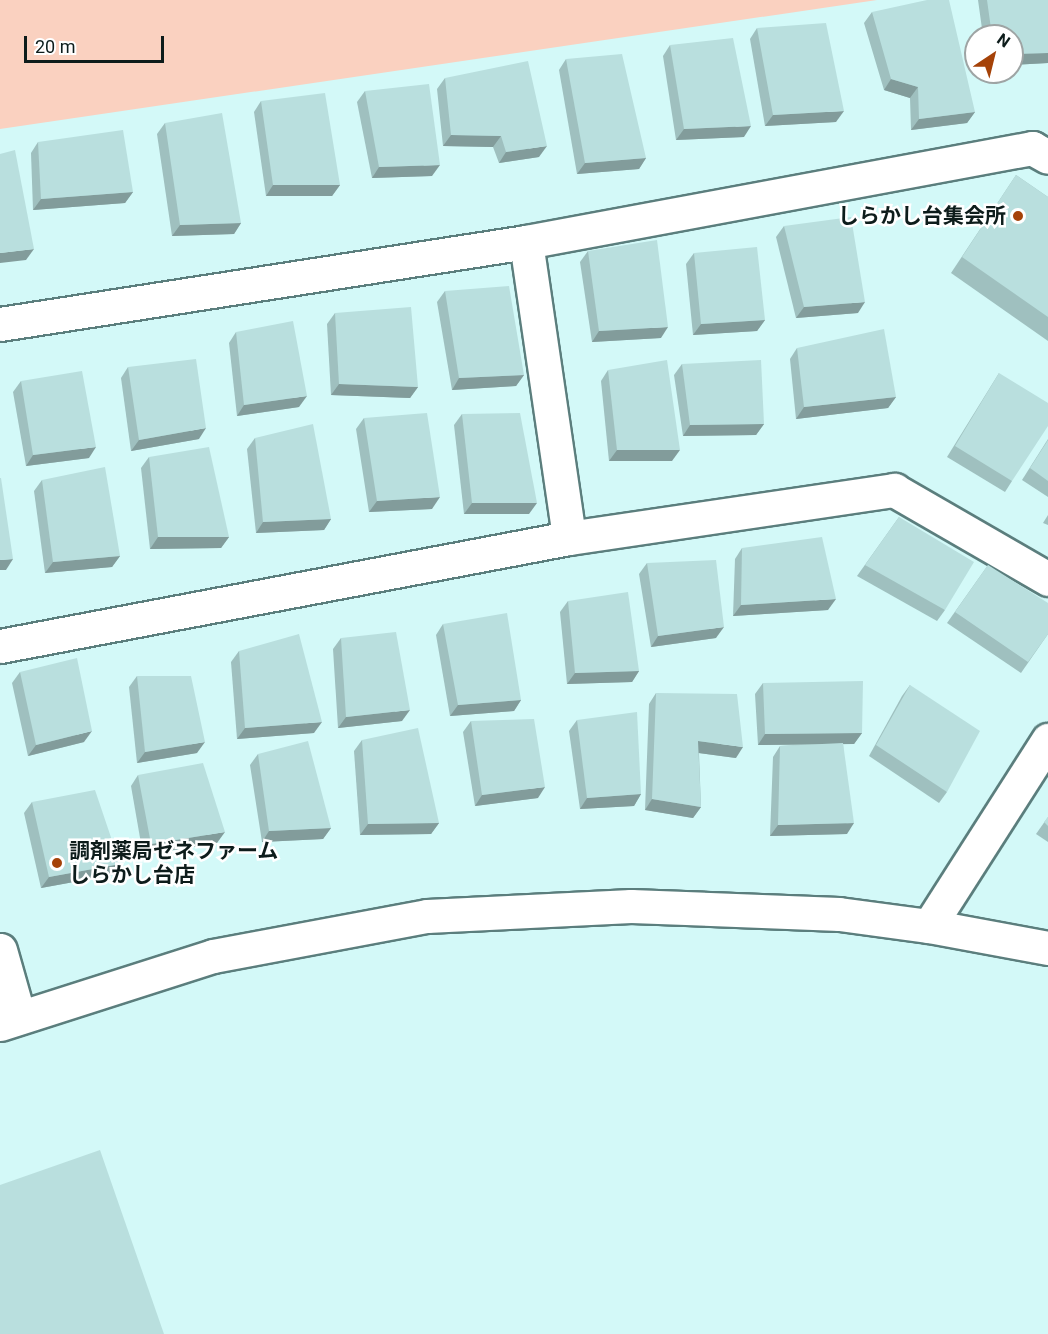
<!DOCTYPE html>
<meta charset="utf-8">
<style>
body{margin:0}
#map{position:relative;width:1048px;height:1334px;overflow:hidden;background:#d3f9f8;font-family:Roboto,"Noto Sans JP",sans-serif}
div>[style]{position:absolute}
.green>*{inset:0;background:#fad1c0}
.roads{filter:drop-shadow(2px 0 #5b7e7d) drop-shadow(-2px 0 #5b7e7d) drop-shadow(0 2px #5b7e7d) drop-shadow(0 -2px #5b7e7d)}
.minor>*{height:33px;margin:-16.5px;padding:0 16.5px;transform-origin:16.5px;border-radius:16.5px;background:#fff}
.wall>*{inset:0;background:#9fc0bf}
.shaded-wall>*{inset:0;background:#829c9b}
.building>*{inset:0;background:#b9dfde}
.dots>*{width:16px;height:16px;translate:-50% -50%;box-sizing:border-box;border:3px solid #fff;border-radius:50%}
span{translate:-50% -50%;white-space:nowrap;text-align:center;line-height:1.15;-webkit-text-stroke:5px #fff;paint-order:stroke}
.poi-label{font-size:21px;color:#0d1c1b;font-weight:700}
.right{translate:-100% -50%;text-align:right}
.left{translate:0 -50%;text-align:left}
.north{position:absolute;left:964px;top:24px;width:60px;height:60px;box-sizing:border-box;background:#fff;border:2px solid #9ea4a4;border-radius:50%;rotate:35deg;font-size:16px;font-weight:700;line-height:24px;text-align:center;color:#0d1c1b}
.north::after{content:'';display:block;margin:auto;width:21px;height:27px;background:#a54208;clip-path:polygon(50% 0,100% 100%,50% 72%,0 100%)}
.scale{position:absolute;left:24px;top:36px;width:140px;height:27px;box-sizing:border-box;border:3px solid #0d1c1b;border-top:0;padding-left:8px;font-size:18px;line-height:21px;white-space:nowrap;color:#0d1c1b;-webkit-text-stroke:4px #fff;paint-order:stroke}
</style>
<div id="map">
<div class="green">
<div style="clip-path:polygon(0 0,877px 0,0 129px)"></div>
</div>
<div class="roads">
<div class="minor">
<div style="left:526px;top:242px;width:299px;rotate:81.7deg"></div>
<div style="left:0;top:324px;width:532px;rotate:-8.86deg"></div>
<div style="left:526px;top:242px;width:515px;rotate:-10.52deg"></div>
<div style="left:1032px;top:148px;width:18px;rotate:29deg"></div>
<div style="left:0;top:646px;width:579px;rotate:-10.75deg"></div>
<div style="left:569px;top:538px;width:329px;rotate:-8.4deg"></div>
<div style="left:894px;top:490px;width:178px;rotate:30deg"></div>
<div style="left:929px;top:926px;width:221px;rotate:-57.4deg"></div>
<div style="left:0;top:950px;width:70px;rotate:74.2deg"></div>
<div style="left:0;top:1024px;width:224px;rotate:-17.7deg"></div>
<div style="left:213px;top:956px;width:218px;rotate:-10.6deg"></div>
<div style="left:427px;top:916px;width:204px;rotate:-2.8deg"></div>
<div style="left:631px;top:906px;width:208px;rotate:2.2deg"></div>
<div style="left:839px;top:914px;width:91px;rotate:7.6deg"></div>
<div style="left:929px;top:926px;width:121px;rotate:10.5deg"></div>
</div>
</div>
<div class="wall">
<div style="clip-path:polygon(978px 0,1048px 0,1048px 63px,1012px 65px,1012px 36px,983px 36px)"></div>
<div style="clip-path:polygon(872px 12px,975px 112px,967px 123px,911px 130px,910px 98px,884px 90px,864px 23px)"></div>
<div style="clip-path:polygon(757px 28px,836px 122px,765px 126px,750px 39px)"></div>
<div style="clip-path:polygon(670px 45px,744px 137px,676px 140px,663px 56px)"></div>
<div style="clip-path:polygon(566px 59px,646px 158px,639px 169px,577px 174px,559px 70px)"></div>
<div style="clip-path:polygon(445px 78px,539px 157px,499px 163px,493px 147px,443px 146px,437px 89px)"></div>
<div style="clip-path:polygon(365px 91px,432px 176px,372px 178px,357px 102px)"></div>
<div style="clip-path:polygon(261px 101px,340px 185px,332px 196px,266px 196px,254px 112px)"></div>
<div style="clip-path:polygon(165px 123px,241px 223px,234px 234px,172px 236px,157px 134px)"></div>
<div style="clip-path:polygon(38px 142px,133px 192px,125px 203px,33px 210px,31px 153px)"></div>
<div style="clip-path:polygon(1016px 175px,1048px 197px,1048px 341px,951px 273px)"></div>
<div style="clip-path:polygon(784px 226px,858px 313px,796px 318px,776px 237px)"></div>
<div style="clip-path:polygon(588px 251px,661px 338px,592px 342px,580px 262px)"></div>
<div style="clip-path:polygon(694px 253px,765px 320px,757px 331px,693px 335px,686px 264px)"></div>
<div style="clip-path:polygon(445px 291px,524px 375px,516px 386px,452px 390px,437px 302px)"></div>
<div style="clip-path:polygon(335px 313px,418px 387px,410px 398px,331px 395px,327px 324px)"></div>
<div style="clip-path:polygon(236px 332px,299px 407px,237px 416px,229px 343px)"></div>
<div style="clip-path:polygon(797px 348px,896px 397px,888px 408px,796px 419px,790px 359px)"></div>
<div style="clip-path:polygon(682px 364px,764px 424px,756px 435px,683px 436px,674px 375px)"></div>
<div style="clip-path:polygon(128px 367px,199px 439px,131px 451px,121px 378px)"></div>
<div style="clip-path:polygon(608px 370px,672px 461px,609px 461px,601px 381px)"></div>
<div style="clip-path:polygon(999px 373px,1012px 481px,1005px 492px,947px 457px)"></div>
<div style="clip-path:polygon(21px 381px,89px 458px,26px 466px,13px 392px)"></div>
<div style="clip-path:polygon(462px 414px,529px 514px,464px 514px,454px 425px)"></div>
<div style="clip-path:polygon(364px 418px,432px 509px,369px 512px,356px 429px)"></div>
<div style="clip-path:polygon(255px 438px,331px 519px,324px 530px,256px 533px,247px 449px)"></div>
<div style="clip-path:polygon(1048px 439px,1048px 497px,1022px 480px)"></div>
<div style="clip-path:polygon(149px 457px,229px 537px,221px 548px,150px 549px,141px 468px)"></div>
<div style="clip-path:polygon(42px 480px,120px 556px,112px 567px,45px 573px,34px 491px)"></div>
<div style="clip-path:polygon(1048px 515px,1048px 525px,1043px 523px)"></div>
<div style="clip-path:polygon(899px 517px,945px 610px,937px 621px,857px 576px)"></div>
<div style="clip-path:polygon(742px 548px,828px 610px,733px 616px,735px 559px)"></div>
<div style="clip-path:polygon(647px 563px,716px 638px,651px 647px,639px 574px)"></div>
<div style="clip-path:polygon(988px 565px,1048px 634px,1021px 673px,947px 623px)"></div>
<div style="clip-path:polygon(568px 601px,639px 671px,632px 682px,567px 684px,560px 612px)"></div>
<div style="clip-path:polygon(443px 624px,521px 700px,514px 711px,450px 716px,436px 635px)"></div>
<div style="clip-path:polygon(341px 638px,402px 721px,338px 728px,333px 649px)"></div>
<div style="clip-path:polygon(239px 651px,314px 733px,237px 739px,231px 662px)"></div>
<div style="clip-path:polygon(20px 672px,84px 742px,28px 756px,12px 683px)"></div>
<div style="clip-path:polygon(137px 676px,197px 753px,137px 763px,129px 687px)"></div>
<div style="clip-path:polygon(763px 683px,862px 733px,854px 744px,843px 744px,847px 834px,770px 836px,773px 757px,780px 746px,821px 744px,758px 745px,755px 694px)"></div>
<div style="clip-path:polygon(910px 685px,947px 792px,939px 803px,869px 756px,902px 696px)"></div>
<div style="clip-path:polygon(656px 693px,736px 758px,699px 753px,701px 807px,693px 818px,645px 810px,649px 704px)"></div>
<div style="clip-path:polygon(577px 720px,641px 794px,634px 806px,580px 809px,569px 731px)"></div>
<div style="clip-path:polygon(471px 721px,538px 798px,475px 806px,463px 732px)"></div>
<div style="clip-path:polygon(362px 740px,439px 823px,431px 834px,360px 835px,354px 751px)"></div>
<div style="clip-path:polygon(258px 754px,331px 828px,323px 839px,262px 842px,250px 765px)"></div>
<div style="clip-path:polygon(138px 775px,217px 843px,143px 855px,131px 786px)"></div>
<div style="clip-path:polygon(32px 802px,120px 864px,112px 875px,41px 888px,24px 813px)"></div>
<div style="clip-path:polygon(1048px 817px,1048px 842px,1036px 834px)"></div>
</div>
<div class="shaded-wall">
<div style="clip-path:polygon(1048px 53px,1048px 63px,1012px 65px,1012px 54px)"></div>
<div style="clip-path:polygon(891px 79px,918px 87px,910px 98px,884px 90px)"></div>
<div style="clip-path:polygon(844px 111px,836px 122px,765px 126px,773px 115px)"></div>
<div style="clip-path:polygon(975px 112px,967px 123px,911px 130px,919px 119px)"></div>
<div style="clip-path:polygon(751px 126px,744px 137px,676px 140px,684px 129px)"></div>
<div style="clip-path:polygon(451px 135px,501px 136px,493px 147px,443px 146px)"></div>
<div style="clip-path:polygon(547px 146px,539px 157px,499px 163px,506px 152px)"></div>
<div style="clip-path:polygon(646px 158px,639px 169px,577px 174px,585px 163px)"></div>
<div style="clip-path:polygon(440px 165px,432px 176px,372px 178px,379px 167px)"></div>
<div style="clip-path:polygon(273px 185px,340px 185px,332px 196px,266px 196px)"></div>
<div style="clip-path:polygon(133px 192px,125px 203px,33px 210px,41px 199px)"></div>
<div style="clip-path:polygon(241px 223px,234px 234px,172px 236px,180px 225px)"></div>
<div style="clip-path:polygon(34px 249px,26px 260px,0 263px,0 253px)"></div>
<div style="clip-path:polygon(865px 302px,858px 313px,796px 318px,804px 307px)"></div>
<div style="clip-path:polygon(765px 320px,757px 331px,693px 335px,701px 324px)"></div>
<div style="clip-path:polygon(668px 327px,661px 338px,592px 342px,599px 331px)"></div>
<div style="clip-path:polygon(524px 375px,516px 386px,452px 390px,459px 378px)"></div>
<div style="clip-path:polygon(339px 384px,418px 387px,410px 398px,331px 395px)"></div>
<div style="clip-path:polygon(307px 396px,299px 407px,237px 416px,244px 405px)"></div>
<div style="clip-path:polygon(896px 397px,888px 408px,796px 419px,804px 407px)"></div>
<div style="clip-path:polygon(764px 424px,756px 435px,683px 436px,690px 425px)"></div>
<div style="clip-path:polygon(206px 428px,199px 439px,131px 451px,139px 440px)"></div>
<div style="clip-path:polygon(96px 447px,89px 458px,26px 466px,33px 455px)"></div>
<div style="clip-path:polygon(617px 450px,680px 450px,672px 461px,609px 461px)"></div>
<div style="clip-path:polygon(440px 497px,432px 509px,369px 512px,377px 501px)"></div>
<div style="clip-path:polygon(472px 503px,537px 503px,529px 514px,464px 514px)"></div>
<div style="clip-path:polygon(331px 519px,324px 530px,256px 533px,263px 522px)"></div>
<div style="clip-path:polygon(158px 537px,229px 537px,221px 548px,150px 549px)"></div>
<div style="clip-path:polygon(120px 556px,112px 567px,45px 573px,53px 562px)"></div>
<div style="clip-path:polygon(13px 559px,6px 570px,0 570px,0 560px)"></div>
<div style="clip-path:polygon(836px 599px,828px 610px,733px 616px,741px 605px)"></div>
<div style="clip-path:polygon(724px 627px,716px 638px,651px 647px,658px 636px)"></div>
<div style="clip-path:polygon(639px 671px,632px 682px,567px 684px,575px 673px)"></div>
<div style="clip-path:polygon(521px 700px,514px 711px,450px 716px,458px 705px)"></div>
<div style="clip-path:polygon(410px 710px,402px 721px,338px 728px,346px 717px)"></div>
<div style="clip-path:polygon(322px 722px,314px 733px,237px 739px,245px 728px)"></div>
<div style="clip-path:polygon(92px 731px,84px 742px,28px 756px,36px 745px)"></div>
<div style="clip-path:polygon(862px 733px,854px 744px,758px 745px,765px 734px)"></div>
<div style="clip-path:polygon(698px 741px,743px 747px,736px 758px,691px 752px)"></div>
<div style="clip-path:polygon(205px 742px,197px 753px,137px 763px,145px 752px)"></div>
<div style="clip-path:polygon(545px 787px,538px 798px,475px 806px,482px 795px)"></div>
<div style="clip-path:polygon(641px 794px,634px 806px,580px 809px,587px 798px)"></div>
<div style="clip-path:polygon(652px 799px,701px 807px,693px 818px,645px 810px)"></div>
<div style="clip-path:polygon(439px 823px,431px 834px,360px 835px,368px 824px)"></div>
<div style="clip-path:polygon(854px 823px,847px 834px,770px 836px,778px 825px)"></div>
<div style="clip-path:polygon(331px 828px,323px 839px,262px 842px,269px 831px)"></div>
<div style="clip-path:polygon(225px 832px,217px 843px,143px 855px,151px 844px)"></div>
<div style="clip-path:polygon(120px 864px,112px 875px,41px 888px,49px 877px)"></div>
</div>
<div class="building">
<div style="clip-path:polygon(927px 0,949px 0,975px 112px,919px 119px,918px 87px,891px 79px,872px 12px)"></div>
<div style="clip-path:polygon(987px 0,1048px 0,1048px 53px,1012px 54px,1012px 36px,992px 36px)"></div>
<div style="clip-path:polygon(826px 23px,844px 111px,773px 115px,757px 28px)"></div>
<div style="clip-path:polygon(733px 38px,751px 126px,684px 129px,670px 45px)"></div>
<div style="clip-path:polygon(622px 54px,646px 158px,585px 163px,566px 59px)"></div>
<div style="clip-path:polygon(528px 61px,547px 146px,506px 152px,501px 136px,451px 135px,445px 78px)"></div>
<div style="clip-path:polygon(429px 84px,440px 165px,379px 167px,365px 91px)"></div>
<div style="clip-path:polygon(325px 93px,340px 185px,273px 185px,261px 101px)"></div>
<div style="clip-path:polygon(222px 113px,241px 223px,180px 225px,165px 123px)"></div>
<div style="clip-path:polygon(123px 130px,133px 192px,41px 199px,38px 142px)"></div>
<div style="clip-path:polygon(15px 150px,34px 249px,0 253px,0 154px)"></div>
<div style="clip-path:polygon(1016px 175px,1048px 197px,1048px 317px,962px 257px)"></div>
<div style="clip-path:polygon(851px 217px,865px 302px,804px 307px,784px 226px)"></div>
<div style="clip-path:polygon(657px 240px,668px 327px,599px 331px,588px 251px)"></div>
<div style="clip-path:polygon(757px 247px,765px 320px,701px 324px,694px 253px)"></div>
<div style="clip-path:polygon(509px 286px,524px 375px,459px 378px,445px 291px)"></div>
<div style="clip-path:polygon(411px 307px,418px 387px,339px 384px,335px 313px)"></div>
<div style="clip-path:polygon(293px 321px,307px 396px,244px 405px,236px 332px)"></div>
<div style="clip-path:polygon(884px 329px,896px 397px,804px 407px,797px 348px)"></div>
<div style="clip-path:polygon(196px 359px,206px 428px,139px 440px,128px 367px)"></div>
<div style="clip-path:polygon(667px 360px,680px 450px,617px 450px,608px 370px)"></div>
<div style="clip-path:polygon(761px 360px,764px 424px,690px 425px,682px 364px)"></div>
<div style="clip-path:polygon(82px 371px,96px 447px,33px 455px,21px 381px)"></div>
<div style="clip-path:polygon(999px 373px,1048px 403px,1048px 426px,1012px 481px,955px 446px)"></div>
<div style="clip-path:polygon(427px 413px,440px 497px,377px 501px,364px 418px)"></div>
<div style="clip-path:polygon(520px 413px,537px 503px,472px 503px,462px 414px)"></div>
<div style="clip-path:polygon(313px 424px,331px 519px,263px 522px,255px 438px)"></div>
<div style="clip-path:polygon(1048px 440px,1048px 481px,1030px 468px)"></div>
<div style="clip-path:polygon(209px 447px,229px 537px,158px 537px,149px 457px)"></div>
<div style="clip-path:polygon(105px 467px,120px 556px,53px 562px,42px 480px)"></div>
<div style="clip-path:polygon(0 478px,1px 478px,13px 559px,0 560px)"></div>
<div style="clip-path:polygon(899px 517px,974px 562px,945px 610px,865px 565px)"></div>
<div style="clip-path:polygon(822px 537px,836px 599px,741px 605px,742px 548px)"></div>
<div style="clip-path:polygon(716px 560px,724px 627px,658px 636px,647px 563px)"></div>
<div style="clip-path:polygon(988px 565px,1048px 603px,1048px 634px,1028px 662px,955px 612px)"></div>
<div style="clip-path:polygon(628px 592px,639px 671px,575px 673px,568px 601px)"></div>
<div style="clip-path:polygon(507px 613px,521px 700px,458px 705px,443px 624px)"></div>
<div style="clip-path:polygon(396px 632px,410px 710px,346px 717px,341px 638px)"></div>
<div style="clip-path:polygon(299px 634px,322px 722px,245px 728px,239px 651px)"></div>
<div style="clip-path:polygon(77px 658px,92px 731px,36px 745px,20px 672px)"></div>
<div style="clip-path:polygon(137px 676px,191px 676px,205px 742px,145px 752px)"></div>
<div style="clip-path:polygon(863px 681px,862px 733px,765px 734px,763px 683px)"></div>
<div style="clip-path:polygon(910px 685px,980px 731px,947px 792px,876px 745px)"></div>
<div style="clip-path:polygon(656px 693px,737px 694px,743px 747px,698px 741px,701px 807px,652px 799px)"></div>
<div style="clip-path:polygon(637px 712px,641px 794px,587px 798px,577px 720px)"></div>
<div style="clip-path:polygon(534px 719px,545px 787px,482px 795px,471px 721px)"></div>
<div style="clip-path:polygon(418px 728px,439px 823px,368px 824px,362px 740px)"></div>
<div style="clip-path:polygon(308px 741px,331px 828px,269px 831px,258px 754px)"></div>
<div style="clip-path:polygon(843px 743px,854px 823px,778px 825px,780px 746px)"></div>
<div style="clip-path:polygon(203px 763px,225px 832px,151px 844px,138px 775px)"></div>
<div style="clip-path:polygon(95px 790px,120px 864px,49px 877px,32px 802px)"></div>
<div style="clip-path:polygon(1048px 817px,1048px 826px,1044px 822px)"></div>
<div style="clip-path:polygon(100px 1150px,164px 1334px,0 1334px,0 1185px)"></div>
</div>
<div class="dots">
<div style="left:1018px;top:216px;background:#a54208"></div>
<div style="left:57px;top:863px;background:#a54208"></div>
</div>
<div class="poi-label">
<span class="right" style="left:1006px;top:216px">しらかし台集会所</span>
<span class="left" style="left:69px;top:863px">調剤薬局ゼネファーム<br>しらかし台店</span>
</div>
<div class="north">N</div>
<div class="scale">20 m</div>
</div>
